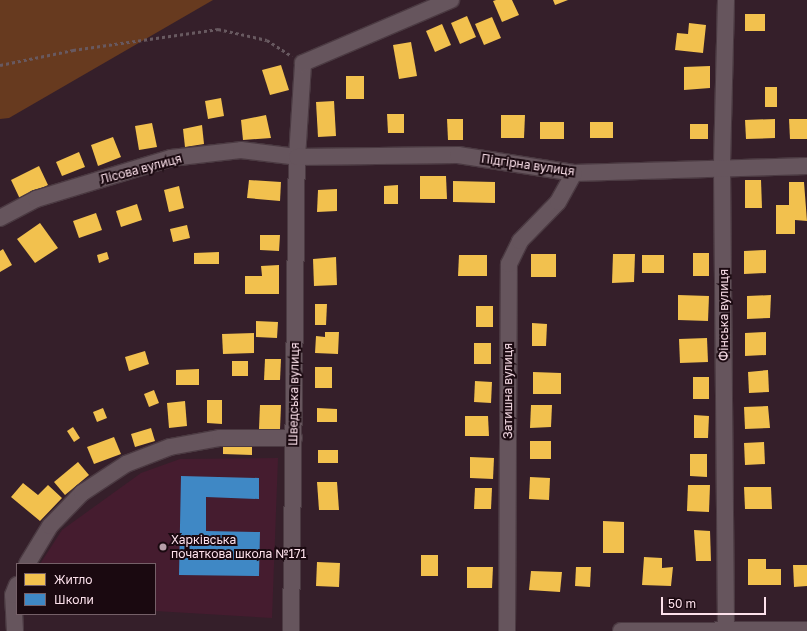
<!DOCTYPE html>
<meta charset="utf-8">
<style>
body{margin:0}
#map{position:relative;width:807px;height:631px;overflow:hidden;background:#351f2a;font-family:"Golos Text",sans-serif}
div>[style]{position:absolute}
.built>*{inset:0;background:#451c2f}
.forest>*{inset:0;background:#673a1f}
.homes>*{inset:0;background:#f2c14e}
.schools>*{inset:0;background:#3f88c5}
.path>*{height:2.5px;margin-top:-1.25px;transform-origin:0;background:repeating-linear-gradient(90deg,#685960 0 3px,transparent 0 6px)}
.roads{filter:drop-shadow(1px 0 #4b3a42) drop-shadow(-1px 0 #4b3a42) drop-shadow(0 1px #4b3a42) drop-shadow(0 -1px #4b3a42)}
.street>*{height:16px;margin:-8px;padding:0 8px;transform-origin:8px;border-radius:8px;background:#66555d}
.dots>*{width:11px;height:11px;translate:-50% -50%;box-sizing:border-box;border:2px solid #1a0910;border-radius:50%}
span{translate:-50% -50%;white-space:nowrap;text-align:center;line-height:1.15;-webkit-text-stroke:4px #1a0910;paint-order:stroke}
.street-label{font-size:12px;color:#fde2ec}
.poi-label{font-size:12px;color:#fde2ec}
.left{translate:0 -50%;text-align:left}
.legend{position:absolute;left:16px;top:563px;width:140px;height:52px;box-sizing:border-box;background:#1a0910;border:1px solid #756068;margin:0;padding:5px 7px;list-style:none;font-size:12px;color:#fde2ec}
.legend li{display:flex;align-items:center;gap:8px;height:20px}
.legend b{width:20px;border:1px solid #756068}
.scale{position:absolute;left:661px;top:597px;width:105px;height:18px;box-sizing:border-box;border:2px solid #fde2ec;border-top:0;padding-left:5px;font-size:12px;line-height:14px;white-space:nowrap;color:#fde2ec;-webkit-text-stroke:3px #1a0910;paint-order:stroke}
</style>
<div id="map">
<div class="built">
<div style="clip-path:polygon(278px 458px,272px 618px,155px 611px,155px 564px,40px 564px,62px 530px,141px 473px,180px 459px)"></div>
</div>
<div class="forest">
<div style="clip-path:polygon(0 0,213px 0,9px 118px,0 119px)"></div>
</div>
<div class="homes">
<div style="clip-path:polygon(496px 0,512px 0,519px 15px,502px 22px,493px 1px)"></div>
<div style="clip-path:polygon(553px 0,568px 0,555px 5px)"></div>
<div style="clip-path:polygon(745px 14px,765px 14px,765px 31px,745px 31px)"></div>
<div style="clip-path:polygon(467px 16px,476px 37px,460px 44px,451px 23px)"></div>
<div style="clip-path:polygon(492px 17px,501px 38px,484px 45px,475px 24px)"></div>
<div style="clip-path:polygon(689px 23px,706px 25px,703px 53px,675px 50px,677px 33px,688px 34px)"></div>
<div style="clip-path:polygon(442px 24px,451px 45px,435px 52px,426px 31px)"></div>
<div style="clip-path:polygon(411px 42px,417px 76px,399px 79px,393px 45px)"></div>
<div style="clip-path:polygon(281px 65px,289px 90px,270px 95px,262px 70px)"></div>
<div style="clip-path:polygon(710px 66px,710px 88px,684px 90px,684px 67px)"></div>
<div style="clip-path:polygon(346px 76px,364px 76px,364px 99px,346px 99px)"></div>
<div style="clip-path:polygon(765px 87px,777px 87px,777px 107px,765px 107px)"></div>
<div style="clip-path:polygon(221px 98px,224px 116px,208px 119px,205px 101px)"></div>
<div style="clip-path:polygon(334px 101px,336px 136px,318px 137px,316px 102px)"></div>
<div style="clip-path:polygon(387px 114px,404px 114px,404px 133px,388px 133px)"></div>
<div style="clip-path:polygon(266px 115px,271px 138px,243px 140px,241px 120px)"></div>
<div style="clip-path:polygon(501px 115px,525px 115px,524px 138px,501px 138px)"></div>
<div style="clip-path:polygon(447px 119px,463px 119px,463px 140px,448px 140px)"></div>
<div style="clip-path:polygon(775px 119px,775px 138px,746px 139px,745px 120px)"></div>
<div style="clip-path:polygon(789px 119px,807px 119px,807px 139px,790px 139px)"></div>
<div style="clip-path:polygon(540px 122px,564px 122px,564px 139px,540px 139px)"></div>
<div style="clip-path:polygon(590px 122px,613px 122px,613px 138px,590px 138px)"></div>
<div style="clip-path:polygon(152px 123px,157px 147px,139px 150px,135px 126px)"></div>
<div style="clip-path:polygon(690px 124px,708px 124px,708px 139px,690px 139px)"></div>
<div style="clip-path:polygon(202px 125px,204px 144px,185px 147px,183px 129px)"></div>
<div style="clip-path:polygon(113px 137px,121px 157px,98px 166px,91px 145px)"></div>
<div style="clip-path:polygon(79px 152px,85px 167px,62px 176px,56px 162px)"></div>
<div style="clip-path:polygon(39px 166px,48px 185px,20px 199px,11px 180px)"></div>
<div style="clip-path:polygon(420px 176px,446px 176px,447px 199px,420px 199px)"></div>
<div style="clip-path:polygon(249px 180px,281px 182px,280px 201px,247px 198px)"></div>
<div style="clip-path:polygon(745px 180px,761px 180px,762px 208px,745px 208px)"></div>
<div style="clip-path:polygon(453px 181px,495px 182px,495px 203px,453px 202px)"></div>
<div style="clip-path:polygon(789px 182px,804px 182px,807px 221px,795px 220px,795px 234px,776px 234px,776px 205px,789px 205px)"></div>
<div style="clip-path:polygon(398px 185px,398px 204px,384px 204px,384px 186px)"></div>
<div style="clip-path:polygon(179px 186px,184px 208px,169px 212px,164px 190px)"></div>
<div style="clip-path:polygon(337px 189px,337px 211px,317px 212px,318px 190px)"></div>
<div style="clip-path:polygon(137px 204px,142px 220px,121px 227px,116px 211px)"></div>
<div style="clip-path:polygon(96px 213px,102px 230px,79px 238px,73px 221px)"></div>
<div style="clip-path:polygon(40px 223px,58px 248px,35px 263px,17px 239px)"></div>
<div style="clip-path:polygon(187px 225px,190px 238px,173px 242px,170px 229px)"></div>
<div style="clip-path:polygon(260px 235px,280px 235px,279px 251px,260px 250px)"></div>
<div style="clip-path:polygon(3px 249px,12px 265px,0 272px,0 251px)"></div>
<div style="clip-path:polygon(766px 250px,766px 273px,744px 274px,744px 251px)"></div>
<div style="clip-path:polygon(107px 252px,109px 259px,99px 263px,97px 255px)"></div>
<div style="clip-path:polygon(219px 252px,219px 264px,194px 264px,194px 253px)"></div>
<div style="clip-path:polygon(693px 253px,709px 253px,709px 276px,693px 276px)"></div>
<div style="clip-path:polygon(531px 254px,556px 254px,556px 277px,531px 277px)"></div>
<div style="clip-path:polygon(613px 254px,635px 254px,634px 282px,612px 283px)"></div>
<div style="clip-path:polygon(459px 255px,487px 255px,487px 276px,458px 276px)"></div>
<div style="clip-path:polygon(642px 255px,664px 255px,664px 273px,642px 273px)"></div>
<div style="clip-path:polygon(336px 257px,337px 285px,314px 286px,313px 259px)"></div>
<div style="clip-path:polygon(279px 265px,279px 294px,245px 294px,245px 276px,262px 276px,261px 266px)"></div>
<div style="clip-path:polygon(678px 295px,709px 296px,708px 321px,678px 320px)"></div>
<div style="clip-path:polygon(771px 295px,770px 318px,747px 319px,747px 296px)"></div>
<div style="clip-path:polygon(315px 304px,327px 304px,326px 325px,315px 325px)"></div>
<div style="clip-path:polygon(476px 306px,493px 306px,493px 327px,476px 327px)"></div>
<div style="clip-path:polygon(256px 321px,278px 322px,277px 338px,256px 337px)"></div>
<div style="clip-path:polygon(532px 323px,547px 324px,546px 346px,532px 346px)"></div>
<div style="clip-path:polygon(325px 332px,339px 332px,338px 354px,315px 353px,316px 336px,325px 337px)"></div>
<div style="clip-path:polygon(766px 332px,766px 355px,745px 356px,745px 333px)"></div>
<div style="clip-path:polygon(254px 333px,254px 353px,223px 354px,222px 334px)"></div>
<div style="clip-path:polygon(707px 338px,708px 362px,680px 363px,679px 339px)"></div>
<div style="clip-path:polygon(474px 343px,491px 343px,491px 364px,474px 364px)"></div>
<div style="clip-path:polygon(145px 351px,149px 364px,129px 371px,125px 357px)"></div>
<div style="clip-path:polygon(265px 359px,281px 359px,280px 380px,264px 380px)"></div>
<div style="clip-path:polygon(232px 361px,248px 361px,248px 376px,232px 376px)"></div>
<div style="clip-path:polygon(315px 367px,332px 367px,332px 388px,315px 388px)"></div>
<div style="clip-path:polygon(199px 369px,199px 385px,176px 385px,176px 370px)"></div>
<div style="clip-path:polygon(768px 370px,769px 392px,749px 393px,748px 372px)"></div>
<div style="clip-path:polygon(533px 372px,561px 373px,561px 394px,533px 394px)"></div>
<div style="clip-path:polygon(693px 377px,709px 377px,709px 399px,693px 399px)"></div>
<div style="clip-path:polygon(475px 381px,492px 382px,491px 403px,474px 402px)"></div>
<div style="clip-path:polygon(154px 390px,159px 403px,149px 407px,144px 394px)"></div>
<div style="clip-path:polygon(207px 400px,222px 400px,222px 424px,207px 423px)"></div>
<div style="clip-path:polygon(185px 401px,187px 426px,169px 428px,167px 403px)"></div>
<div style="clip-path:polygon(260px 405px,281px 405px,280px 429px,259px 429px)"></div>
<div style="clip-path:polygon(531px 405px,552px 405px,551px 427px,530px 428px)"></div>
<div style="clip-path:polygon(768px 406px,770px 428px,745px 429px,744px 407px)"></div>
<div style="clip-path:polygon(103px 408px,107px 418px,97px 422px,93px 412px)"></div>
<div style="clip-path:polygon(317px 408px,337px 409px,337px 422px,317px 422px)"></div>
<div style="clip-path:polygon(694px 415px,709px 416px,708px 438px,694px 438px)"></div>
<div style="clip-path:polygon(465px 416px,488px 416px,489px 436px,465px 436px)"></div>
<div style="clip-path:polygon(73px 427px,80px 438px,74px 442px,67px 431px)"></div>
<div style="clip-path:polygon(151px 428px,155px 441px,135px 447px,131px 434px)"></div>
<div style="clip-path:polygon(114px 437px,121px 454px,94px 464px,87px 447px)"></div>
<div style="clip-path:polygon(530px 441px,551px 441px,551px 459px,530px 459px)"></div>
<div style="clip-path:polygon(764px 442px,765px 464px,745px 465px,744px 443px)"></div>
<div style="clip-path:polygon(223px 444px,252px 445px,252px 455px,223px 454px)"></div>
<div style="clip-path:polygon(318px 450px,338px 450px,338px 463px,318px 463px)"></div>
<div style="clip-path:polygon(690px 454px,707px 454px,707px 477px,690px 476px)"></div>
<div style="clip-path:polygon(470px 457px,494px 458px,493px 479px,470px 478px)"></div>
<div style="clip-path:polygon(78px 462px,89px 475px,65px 495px,54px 482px)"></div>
<div style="clip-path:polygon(530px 477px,550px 478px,549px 500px,529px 499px)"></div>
<div style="clip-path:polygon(317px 482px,337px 482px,339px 510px,319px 510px)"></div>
<div style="clip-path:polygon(23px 483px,38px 495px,48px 485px,62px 498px,40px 521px,11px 497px)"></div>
<div style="clip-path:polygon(688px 485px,710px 485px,709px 512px,687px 511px)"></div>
<div style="clip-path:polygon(744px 487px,771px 487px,772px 509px,745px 509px)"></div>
<div style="clip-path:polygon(475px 488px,492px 488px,491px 509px,474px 509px)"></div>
<div style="clip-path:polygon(603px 521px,624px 522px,624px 553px,603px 553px)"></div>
<div style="clip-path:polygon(694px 530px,710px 531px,711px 561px,696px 561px)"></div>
<div style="clip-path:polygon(421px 555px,438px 555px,438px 576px,421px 576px)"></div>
<div style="clip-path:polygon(644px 557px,662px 558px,662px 568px,673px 567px,671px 586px,642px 585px)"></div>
<div style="clip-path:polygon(748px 559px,766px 559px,766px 569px,781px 569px,781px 585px,748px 585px)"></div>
<div style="clip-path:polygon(317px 562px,340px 563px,339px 587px,316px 586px)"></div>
<div style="clip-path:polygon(793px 565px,807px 565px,807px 586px,794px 587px)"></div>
<div style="clip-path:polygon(467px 567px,493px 567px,492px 588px,467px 588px)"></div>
<div style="clip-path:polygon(576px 567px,591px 567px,590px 587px,575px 586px)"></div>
<div style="clip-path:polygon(531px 571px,562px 572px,560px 592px,529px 590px)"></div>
</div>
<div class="schools">
<div style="clip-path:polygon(181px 476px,259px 478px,259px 499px,206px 497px,206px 531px,260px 532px,259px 576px,179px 575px)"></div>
</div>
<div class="path">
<div style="left:0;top:65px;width:75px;rotate:-11.6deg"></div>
<div style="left:73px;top:50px;width:147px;rotate:-8.2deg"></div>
<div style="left:218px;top:29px;width:50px;rotate:12.7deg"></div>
<div style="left:267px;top:40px;width:30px;rotate:33deg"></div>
</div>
<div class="roads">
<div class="street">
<div style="left:726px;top:0;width:168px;rotate:91.4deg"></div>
<div style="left:722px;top:168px;width:463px;rotate:89.5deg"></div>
<div style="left:0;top:218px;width:41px;rotate:-27.8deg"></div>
<div style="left:36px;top:199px;width:141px;rotate:-16.9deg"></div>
<div style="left:171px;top:158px;width:70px;rotate:-6.5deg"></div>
<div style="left:241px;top:150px;width:56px;rotate:7.1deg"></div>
<div style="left:297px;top:157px;width:94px;rotate:-86.3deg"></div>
<div style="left:303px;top:63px;width:161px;rotate:-23.1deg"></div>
<div style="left:27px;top:564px;width:44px;rotate:-58.8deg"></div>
<div style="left:50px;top:526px;width:46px;rotate:-45.9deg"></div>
<div style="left:82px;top:493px;width:53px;rotate:-33.4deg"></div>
<div style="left:126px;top:464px;width:47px;rotate:-21.1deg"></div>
<div style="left:170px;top:447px;width:51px;rotate:-10.2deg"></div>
<div style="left:220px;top:438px;width:74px"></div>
<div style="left:15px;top:631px;width:36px;rotate:-93deg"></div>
<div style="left:13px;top:595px;width:11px;rotate:-68deg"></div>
<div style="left:291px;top:631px;width:474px;rotate:-89.3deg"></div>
<div style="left:297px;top:157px;width:161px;rotate:-0.7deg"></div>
<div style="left:458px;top:155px;width:117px;rotate:8.8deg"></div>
<div style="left:574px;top:173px;width:233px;rotate:-1.7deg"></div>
<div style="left:507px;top:631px;width:367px;rotate:-89.7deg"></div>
<div style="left:509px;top:264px;width:25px;rotate:-64deg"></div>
<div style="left:520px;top:241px;width:54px;rotate:-45.7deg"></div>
<div style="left:558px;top:202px;width:33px;rotate:-61deg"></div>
<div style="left:621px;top:631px;width:186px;rotate:-0.3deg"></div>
</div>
</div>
<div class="dots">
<div style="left:163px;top:547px;background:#b79ea8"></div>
</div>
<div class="street-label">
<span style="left:528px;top:165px;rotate:8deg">Підгірна вулиця</span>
<span style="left:141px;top:169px;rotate:-15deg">Лісова вулиця</span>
<span style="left:724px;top:315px;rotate:-90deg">Фінська вулиця</span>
<span style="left:508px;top:391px;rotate:-90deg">Затишна вулиця</span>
<span style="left:294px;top:394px;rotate:-89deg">Шведська вулиця</span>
</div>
<div class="poi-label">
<span class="left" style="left:171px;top:547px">Харківська<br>початкова школа №171</span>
</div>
<ul class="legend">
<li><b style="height:11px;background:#f2c14e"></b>Житло</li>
<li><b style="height:11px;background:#3f88c5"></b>Школи</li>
</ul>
<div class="scale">50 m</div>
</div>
